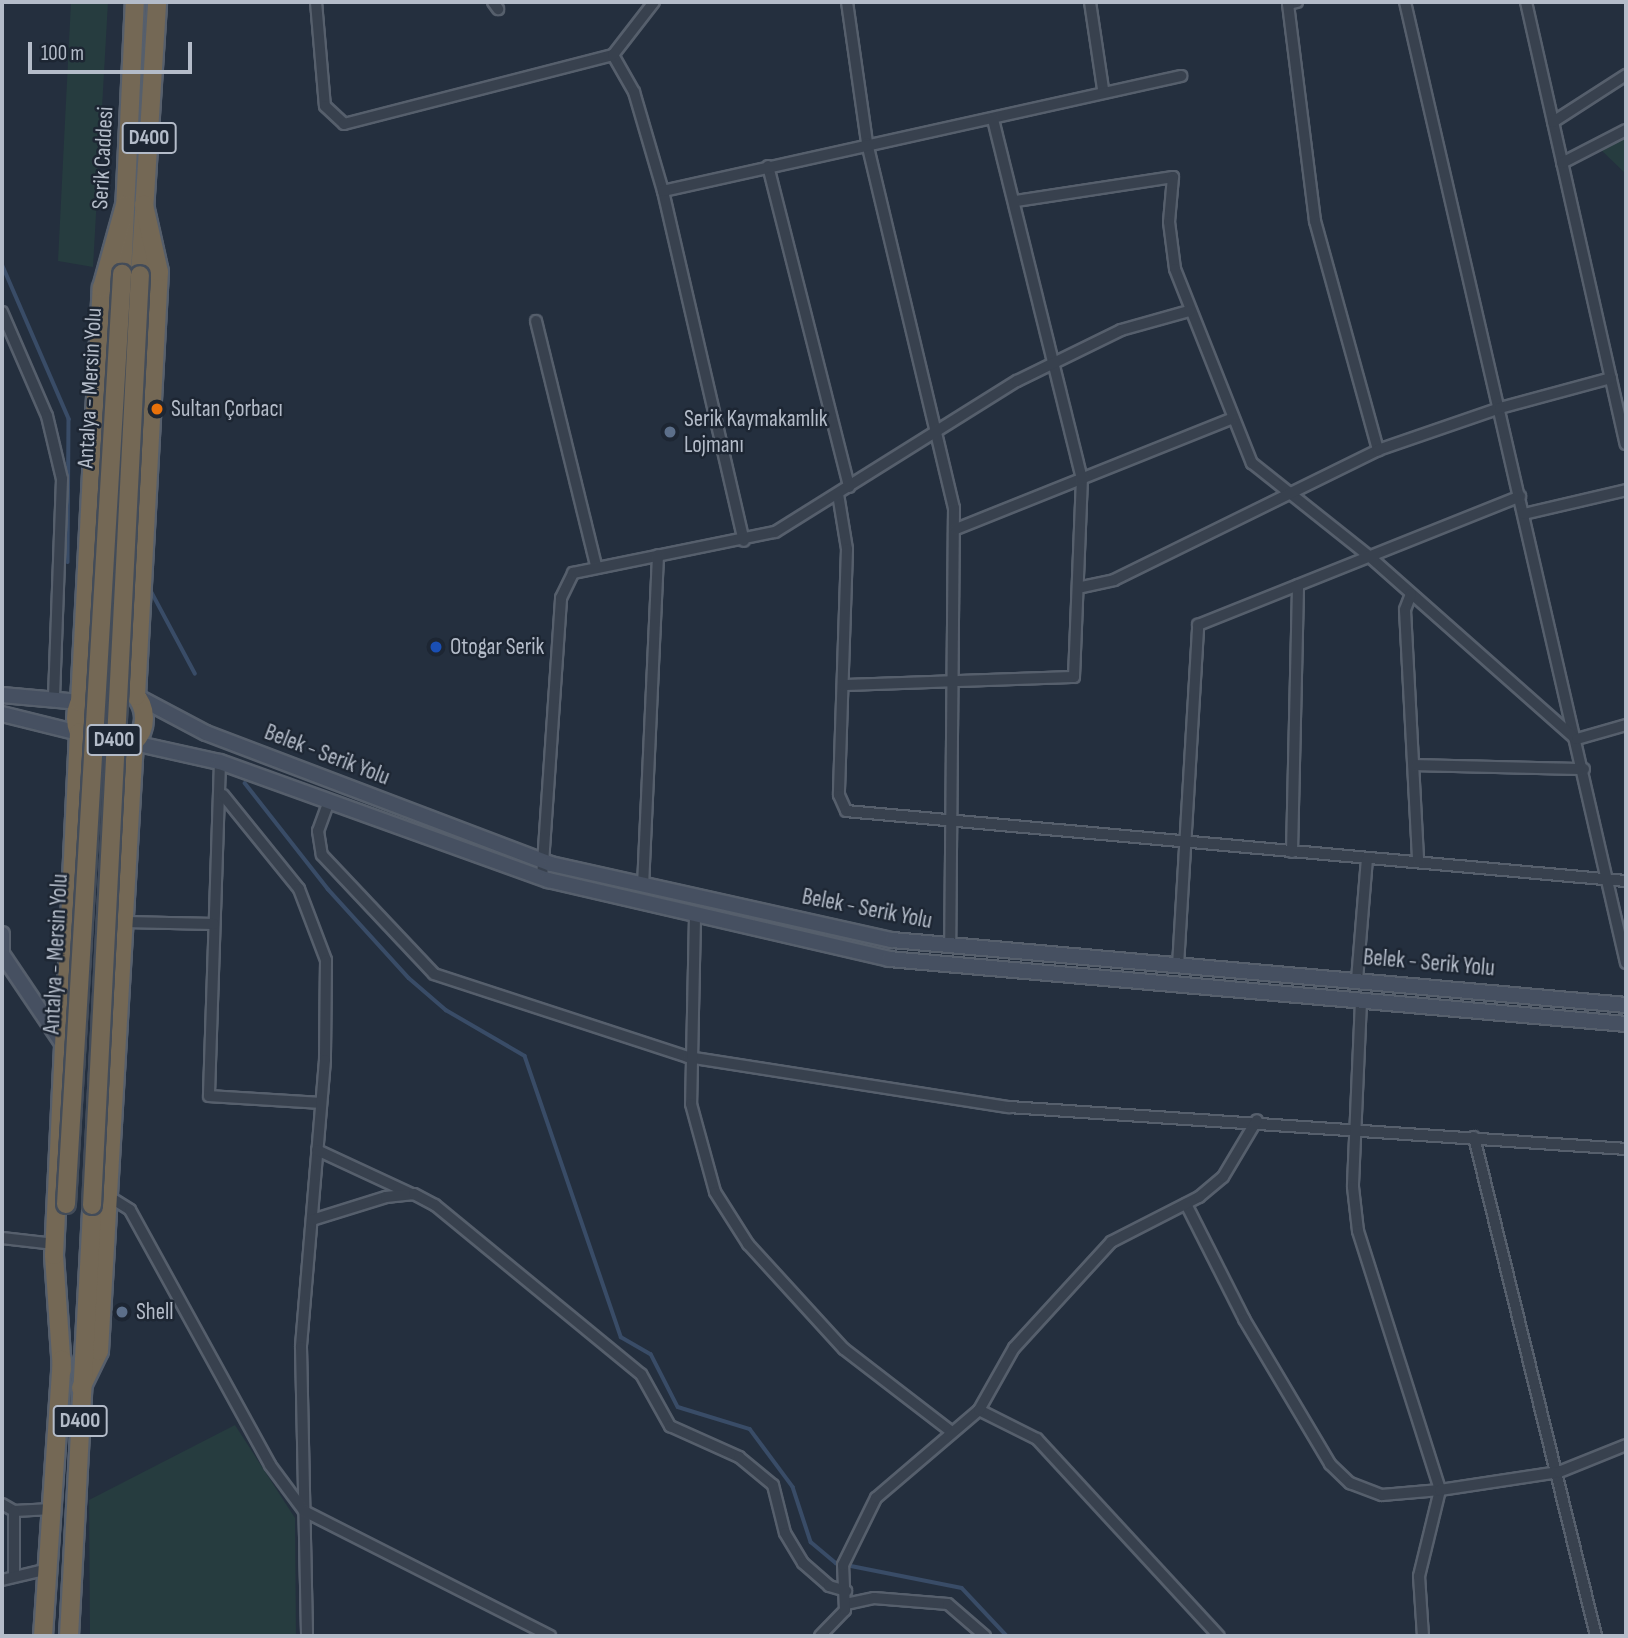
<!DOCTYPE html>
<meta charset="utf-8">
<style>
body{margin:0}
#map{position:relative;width:1628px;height:1638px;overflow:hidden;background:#242f3e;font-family:"Sofia Sans Condensed",sans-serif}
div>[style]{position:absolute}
.green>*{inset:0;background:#263c3f}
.stream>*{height:3.5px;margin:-1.75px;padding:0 1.75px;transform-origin:1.75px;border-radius:1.75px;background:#394c67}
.roads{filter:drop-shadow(2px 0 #565f6c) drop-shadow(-2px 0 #565f6c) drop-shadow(0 2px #565f6c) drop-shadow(0 -2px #565f6c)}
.street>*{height:10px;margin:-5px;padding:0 5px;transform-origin:5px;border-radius:5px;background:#38414e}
.secondary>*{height:14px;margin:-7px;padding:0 7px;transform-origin:7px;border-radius:7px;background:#465061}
.highway>*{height:18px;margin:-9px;padding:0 9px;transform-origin:9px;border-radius:9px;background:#746855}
.highway>.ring{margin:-9px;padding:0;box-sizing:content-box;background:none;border:18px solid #746855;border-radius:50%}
.bridges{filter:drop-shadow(2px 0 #434c59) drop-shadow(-2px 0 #434c59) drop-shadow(0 2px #434c59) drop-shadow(0 -2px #434c59)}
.highway-bridge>*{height:18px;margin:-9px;padding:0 9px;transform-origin:9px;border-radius:9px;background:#746855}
.dots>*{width:19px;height:19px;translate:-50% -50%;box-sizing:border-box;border:4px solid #1d2633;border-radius:50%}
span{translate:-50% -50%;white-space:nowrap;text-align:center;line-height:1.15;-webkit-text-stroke:5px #1d2633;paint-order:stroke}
.shield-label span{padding:2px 5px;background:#1d2633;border:2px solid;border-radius:5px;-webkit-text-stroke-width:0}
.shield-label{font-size:21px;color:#b4bcc9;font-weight:700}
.street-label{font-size:23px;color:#b4bcc9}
.poi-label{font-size:23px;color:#b4bcc9}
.left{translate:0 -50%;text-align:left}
.frame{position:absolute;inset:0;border:4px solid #b4bcc9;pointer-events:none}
.scale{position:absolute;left:28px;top:42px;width:164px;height:32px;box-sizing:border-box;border:4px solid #b4bcc9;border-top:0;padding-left:9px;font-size:21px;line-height:24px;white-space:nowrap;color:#b4bcc9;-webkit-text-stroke:5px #1d2633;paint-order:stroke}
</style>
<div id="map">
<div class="green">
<div style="clip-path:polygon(71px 2px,108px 2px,93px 267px,58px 261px)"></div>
<div style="clip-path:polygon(1626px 132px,1626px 174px,1600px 149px)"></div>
<div style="clip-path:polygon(235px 1425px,295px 1518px,296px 1636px,90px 1636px,89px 1500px)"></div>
</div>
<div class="stream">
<div style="left:2px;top:264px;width:169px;rotate:66.6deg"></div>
<div style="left:69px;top:419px;width:143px;rotate:90.4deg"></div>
<div style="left:149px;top:587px;width:98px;rotate:61.9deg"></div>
<div style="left:245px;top:783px;width:135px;rotate:51.9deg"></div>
<div style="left:328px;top:889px;width:120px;rotate:47.7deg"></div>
<div style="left:409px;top:978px;width:49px;rotate:40.9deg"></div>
<div style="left:446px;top:1010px;width:91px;rotate:30.2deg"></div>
<div style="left:525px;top:1056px;width:297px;rotate:71.1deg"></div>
<div style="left:621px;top:1337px;width:34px;rotate:30deg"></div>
<div style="left:651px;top:1354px;width:59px;rotate:63deg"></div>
<div style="left:678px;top:1407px;width:75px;rotate:17deg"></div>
<div style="left:750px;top:1429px;width:72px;rotate:53.4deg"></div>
<div style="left:793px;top:1487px;width:58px;rotate:71.9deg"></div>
<div style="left:811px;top:1542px;width:33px;rotate:40deg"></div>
<div style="left:836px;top:1563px;width:128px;rotate:11.2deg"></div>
<div style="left:962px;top:1588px;width:66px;rotate:46.8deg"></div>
</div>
<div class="roads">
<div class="street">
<div style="left:316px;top:2px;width:104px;rotate:85.1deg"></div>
<div style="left:325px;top:106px;width:26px;rotate:43deg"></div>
<div style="left:344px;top:124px;width:278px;rotate:-14.4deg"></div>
<div style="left:613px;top:55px;width:43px;rotate:60.4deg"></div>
<div style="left:634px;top:92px;width:103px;rotate:73.7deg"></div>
<div style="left:663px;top:191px;width:359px;rotate:77deg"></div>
<div style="left:493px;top:2px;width:9px;rotate:54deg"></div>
<div style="left:847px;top:2px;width:142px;rotate:81.9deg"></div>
<div style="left:867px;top:143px;width:375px;rotate:76.6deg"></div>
<div style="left:954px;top:508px;width:439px;rotate:90.5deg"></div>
<div style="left:1090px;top:2px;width:88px;rotate:81.5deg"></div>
<div style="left:1297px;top:2px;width:9px;rotate:167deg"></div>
<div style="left:1288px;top:4px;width:219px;rotate:82.9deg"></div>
<div style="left:1315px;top:221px;width:238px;rotate:74.6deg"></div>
<div style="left:1405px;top:2px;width:986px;rotate:77.05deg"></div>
<div style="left:1526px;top:2px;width:453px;rotate:77.3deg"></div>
<div style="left:613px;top:55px;width:67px;rotate:-52.3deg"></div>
<div style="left:1553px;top:122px;width:87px;rotate:-32.8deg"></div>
<div style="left:1562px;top:163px;width:72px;rotate:-27.3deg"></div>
<div style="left:768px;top:166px;width:331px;rotate:75.8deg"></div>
<div style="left:663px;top:191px;width:531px;rotate:-12.52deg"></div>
<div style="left:1016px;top:201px;width:159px;rotate:-8.7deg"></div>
<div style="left:1173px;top:177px;width:45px;rotate:95.1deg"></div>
<div style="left:1169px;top:222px;width:47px;rotate:82.7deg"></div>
<div style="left:1175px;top:269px;width:209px;rotate:68.4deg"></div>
<div style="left:1252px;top:463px;width:149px;rotate:38.5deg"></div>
<div style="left:1369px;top:556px;width:276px;rotate:41.5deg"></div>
<div style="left:2px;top:312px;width:113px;rotate:66.6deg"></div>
<div style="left:47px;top:416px;width:65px;rotate:76.6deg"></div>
<div style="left:62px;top:479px;width:220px;rotate:92.1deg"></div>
<div style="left:536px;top:321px;width:252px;rotate:76.2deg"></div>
<div style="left:838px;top:494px;width:56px;rotate:80.7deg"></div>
<div style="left:847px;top:549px;width:246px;rotate:91.9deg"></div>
<div style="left:839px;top:795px;width:17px;rotate:66deg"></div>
<div style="left:846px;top:811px;width:783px;rotate:5.13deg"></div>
<div style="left:1524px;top:514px;width:105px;rotate:-13.2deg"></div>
<div style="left:956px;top:529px;width:296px;rotate:-21.8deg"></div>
<div style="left:1082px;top:587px;width:33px;rotate:-12deg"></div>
<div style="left:1114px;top:580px;width:294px;rotate:-26.2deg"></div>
<div style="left:1378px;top:450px;width:129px;rotate:-19deg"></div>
<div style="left:1500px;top:408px;width:115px;rotate:-15.1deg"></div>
<div style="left:1411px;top:594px;width:17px;rotate:111deg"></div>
<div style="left:1405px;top:610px;width:252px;rotate:87deg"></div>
<div style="left:844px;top:685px;width:230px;rotate:-2deg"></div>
<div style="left:1074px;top:677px;width:198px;rotate:-87.7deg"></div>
<div style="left:1082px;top:479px;width:371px;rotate:-103.9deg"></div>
<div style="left:1577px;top:739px;width:51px;rotate:-15.9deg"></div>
<div style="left:220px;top:762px;width:334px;rotate:91.9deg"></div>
<div style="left:209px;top:1096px;width:112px;rotate:3.6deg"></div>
<div style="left:1417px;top:765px;width:167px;rotate:1.4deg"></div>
<div style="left:223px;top:795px;width:121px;rotate:51deg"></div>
<div style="left:299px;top:889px;width:76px;rotate:69.2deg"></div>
<div style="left:326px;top:960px;width:100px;rotate:90.6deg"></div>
<div style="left:325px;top:1060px;width:288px;rotate:94.8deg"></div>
<div style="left:301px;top:1347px;width:289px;rotate:88.8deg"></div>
<div style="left:329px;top:801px;width:32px;rotate:110deg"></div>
<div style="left:318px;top:831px;width:24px;rotate:81deg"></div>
<div style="left:322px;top:855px;width:163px;rotate:46.7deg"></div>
<div style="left:434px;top:974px;width:267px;rotate:18.1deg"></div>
<div style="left:688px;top:1057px;width:325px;rotate:8.9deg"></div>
<div style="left:1009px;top:1107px;width:618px;rotate:3.89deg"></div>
<div style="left:1292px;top:852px;width:267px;rotate:-88.7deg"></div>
<div style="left:542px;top:878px;width:281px;rotate:-86.1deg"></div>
<div style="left:561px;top:598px;width:28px;rotate:-64deg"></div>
<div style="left:573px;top:573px;width:206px;rotate:-11.5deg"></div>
<div style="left:775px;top:532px;width:285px;rotate:-32deg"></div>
<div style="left:1017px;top:381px;width:116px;rotate:-26.1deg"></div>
<div style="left:1121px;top:330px;width:71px;rotate:-15.6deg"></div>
<div style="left:643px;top:886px;width:331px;rotate:-87.4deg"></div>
<div style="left:695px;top:917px;width:187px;rotate:91.2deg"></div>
<div style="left:691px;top:1104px;width:91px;rotate:74.7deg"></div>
<div style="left:715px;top:1192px;width:62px;rotate:57.6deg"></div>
<div style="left:748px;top:1244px;width:142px;rotate:47.6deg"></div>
<div style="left:844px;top:1349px;width:133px;rotate:37.6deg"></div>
<div style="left:125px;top:922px;width:89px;rotate:1.3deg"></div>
<div style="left:1178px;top:966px;width:342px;rotate:-86.6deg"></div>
<div style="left:1198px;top:625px;width:347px;rotate:-21.8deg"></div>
<div style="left:1357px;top:980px;width:121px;rotate:-85.3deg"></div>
<div style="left:1361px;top:1001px;width:186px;rotate:92.5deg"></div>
<div style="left:1353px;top:1187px;width:44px;rotate:83.5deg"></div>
<div style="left:1358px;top:1231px;width:272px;rotate:72.4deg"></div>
<div style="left:1440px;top:1490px;width:89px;rotate:103.7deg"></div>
<div style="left:1419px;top:1576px;width:60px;rotate:86.2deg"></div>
<div style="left:1474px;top:1137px;width:514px;rotate:76.26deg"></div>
<div style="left:317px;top:1150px;width:105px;rotate:24.9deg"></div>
<div style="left:108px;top:1196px;width:26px;rotate:32deg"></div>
<div style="left:130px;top:1210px;width:291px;rotate:61.2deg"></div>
<div style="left:270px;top:1465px;width:57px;rotate:53.5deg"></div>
<div style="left:304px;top:1511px;width:276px;rotate:26.9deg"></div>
<div style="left:1186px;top:1204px;width:129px;rotate:63.2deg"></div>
<div style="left:1244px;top:1319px;width:169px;rotate:59.3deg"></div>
<div style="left:1330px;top:1464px;width:28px;rotate:44deg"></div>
<div style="left:1350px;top:1483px;width:34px;rotate:21deg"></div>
<div style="left:1382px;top:1495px;width:58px;rotate:-4.9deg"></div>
<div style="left:1440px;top:1490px;width:120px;rotate:-8.6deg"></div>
<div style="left:1559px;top:1472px;width:72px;rotate:-21.9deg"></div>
<div style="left:312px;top:1220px;width:77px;rotate:-17.3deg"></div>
<div style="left:386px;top:1197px;width:28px;rotate:-6deg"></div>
<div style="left:414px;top:1194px;width:24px;rotate:28deg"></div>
<div style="left:435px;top:1205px;width:266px;rotate:39.4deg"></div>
<div style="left:641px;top:1374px;width:60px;rotate:60.9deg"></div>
<div style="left:670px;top:1426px;width:76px;rotate:24.2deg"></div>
<div style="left:739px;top:1457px;width:44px;rotate:39.5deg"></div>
<div style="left:773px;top:1485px;width:49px;rotate:76deg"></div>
<div style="left:785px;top:1533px;width:35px;rotate:59deg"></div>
<div style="left:803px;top:1563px;width:35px;rotate:41deg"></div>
<div style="left:829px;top:1586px;width:18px;rotate:16deg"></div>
<div style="left:2px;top:1238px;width:53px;rotate:6.5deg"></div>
<div style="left:979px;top:1410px;width:65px;rotate:26.6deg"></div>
<div style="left:1037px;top:1439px;width:268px;rotate:47.3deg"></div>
<div style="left:2px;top:1504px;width:14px;rotate:30deg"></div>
<div style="left:14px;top:1511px;width:38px;rotate:-3deg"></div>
<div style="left:14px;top:1575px;width:64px;rotate:-90deg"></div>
<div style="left:2px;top:1580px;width:47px;rotate:-13.4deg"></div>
<div style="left:846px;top:1604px;width:29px;rotate:-12deg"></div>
<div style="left:874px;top:1598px;width:74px;rotate:4.6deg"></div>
<div style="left:948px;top:1604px;width:49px;rotate:40.9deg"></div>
<div style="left:820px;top:1636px;width:36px;rotate:-46deg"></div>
<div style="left:845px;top:1610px;width:45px;rotate:-92.5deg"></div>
<div style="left:843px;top:1565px;width:75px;rotate:-63.8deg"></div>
<div style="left:876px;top:1498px;width:135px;rotate:-40.5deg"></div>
<div style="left:979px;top:1410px;width:71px;rotate:-60.6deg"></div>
<div style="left:1014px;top:1348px;width:144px;rotate:-47.5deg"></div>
<div style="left:1111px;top:1242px;width:99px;rotate:-27.1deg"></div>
<div style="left:1199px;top:1197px;width:31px;rotate:-40deg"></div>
<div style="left:1223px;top:1177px;width:66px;rotate:-59.2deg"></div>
</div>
<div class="secondary">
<div style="left:2px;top:695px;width:78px;rotate:5.1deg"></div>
<div style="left:136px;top:696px;width:79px;rotate:27.9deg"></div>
<div style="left:206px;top:733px;width:369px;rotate:20.8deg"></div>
<div style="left:551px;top:864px;width:349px;rotate:12.6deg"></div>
<div style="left:892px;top:940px;width:737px;rotate:5.06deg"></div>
<div style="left:2px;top:714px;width:79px;rotate:13.9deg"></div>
<div style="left:134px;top:743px;width:88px;rotate:12.5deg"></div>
<div style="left:220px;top:762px;width:349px;rotate:19.8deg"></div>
<div style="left:548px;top:880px;width:350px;rotate:13deg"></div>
<div style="left:889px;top:959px;width:740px;rotate:5.04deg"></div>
<div style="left:2px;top:934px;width:19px;rotate:90deg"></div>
<div style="left:2px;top:954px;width:111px;rotate:56deg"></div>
</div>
<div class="highway">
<div style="left:122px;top:274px;width:272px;rotate:-87.3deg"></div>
<div style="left:140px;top:275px;width:274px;rotate:-86.4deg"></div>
<div class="ring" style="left:76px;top:684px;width:50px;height:50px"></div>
<div style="left:136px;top:696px;width:425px;rotate:-86.9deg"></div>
<div style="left:159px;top:272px;width:69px;rotate:-102.6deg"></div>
<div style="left:80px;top:702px;width:415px;rotate:-87deg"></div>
<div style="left:102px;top:288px;width:86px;rotate:-74.5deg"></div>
<div style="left:62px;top:1370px;width:115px;rotate:-94deg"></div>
<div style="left:54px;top:1255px;width:523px;rotate:-87.26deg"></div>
<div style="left:81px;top:1388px;width:41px;rotate:-64.1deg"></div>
<div style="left:99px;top:1351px;width:609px;rotate:-86.71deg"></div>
<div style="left:43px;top:1636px;width:277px;rotate:-86.1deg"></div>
<div style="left:69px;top:1636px;width:432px;rotate:-86.9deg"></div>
</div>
</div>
<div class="bridges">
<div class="highway-bridge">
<div style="left:66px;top:1204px;width:932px;rotate:-86.55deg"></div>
<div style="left:92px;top:1205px;width:931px;rotate:-87.05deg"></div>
</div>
</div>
<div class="dots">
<div style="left:157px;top:409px;background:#e8710a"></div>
<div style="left:670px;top:432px;background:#5c6f8a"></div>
<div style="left:436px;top:647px;background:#1a4fb4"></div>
<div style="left:122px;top:1312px;background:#5c6f8a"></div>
</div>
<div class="shield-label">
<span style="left:149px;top:138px">D400</span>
<span style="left:114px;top:740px">D400</span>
<span style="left:80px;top:1421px">D400</span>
</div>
<div class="street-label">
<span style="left:103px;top:158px;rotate:-87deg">Serik Caddesi</span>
<span style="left:90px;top:388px;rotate:-87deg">Antalya - Mersin Yolu</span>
<span style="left:327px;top:755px;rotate:21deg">Belek - Serik Yolu</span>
<span style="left:867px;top:909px;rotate:11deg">Belek - Serik Yolu</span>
<span style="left:56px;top:954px;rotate:-87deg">Antalya - Mersin Yolu</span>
<span style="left:1429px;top:963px;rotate:5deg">Belek - Serik Yolu</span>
</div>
<div class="poi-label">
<span class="left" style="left:171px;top:409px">Sultan Çorbacı</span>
<span class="left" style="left:684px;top:432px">Serik Kaymakamlık<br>Lojmanı</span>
<span class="left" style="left:450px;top:647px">Otogar Serik</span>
<span class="left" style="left:136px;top:1312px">Shell</span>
</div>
<div class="frame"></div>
<div class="scale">100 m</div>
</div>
